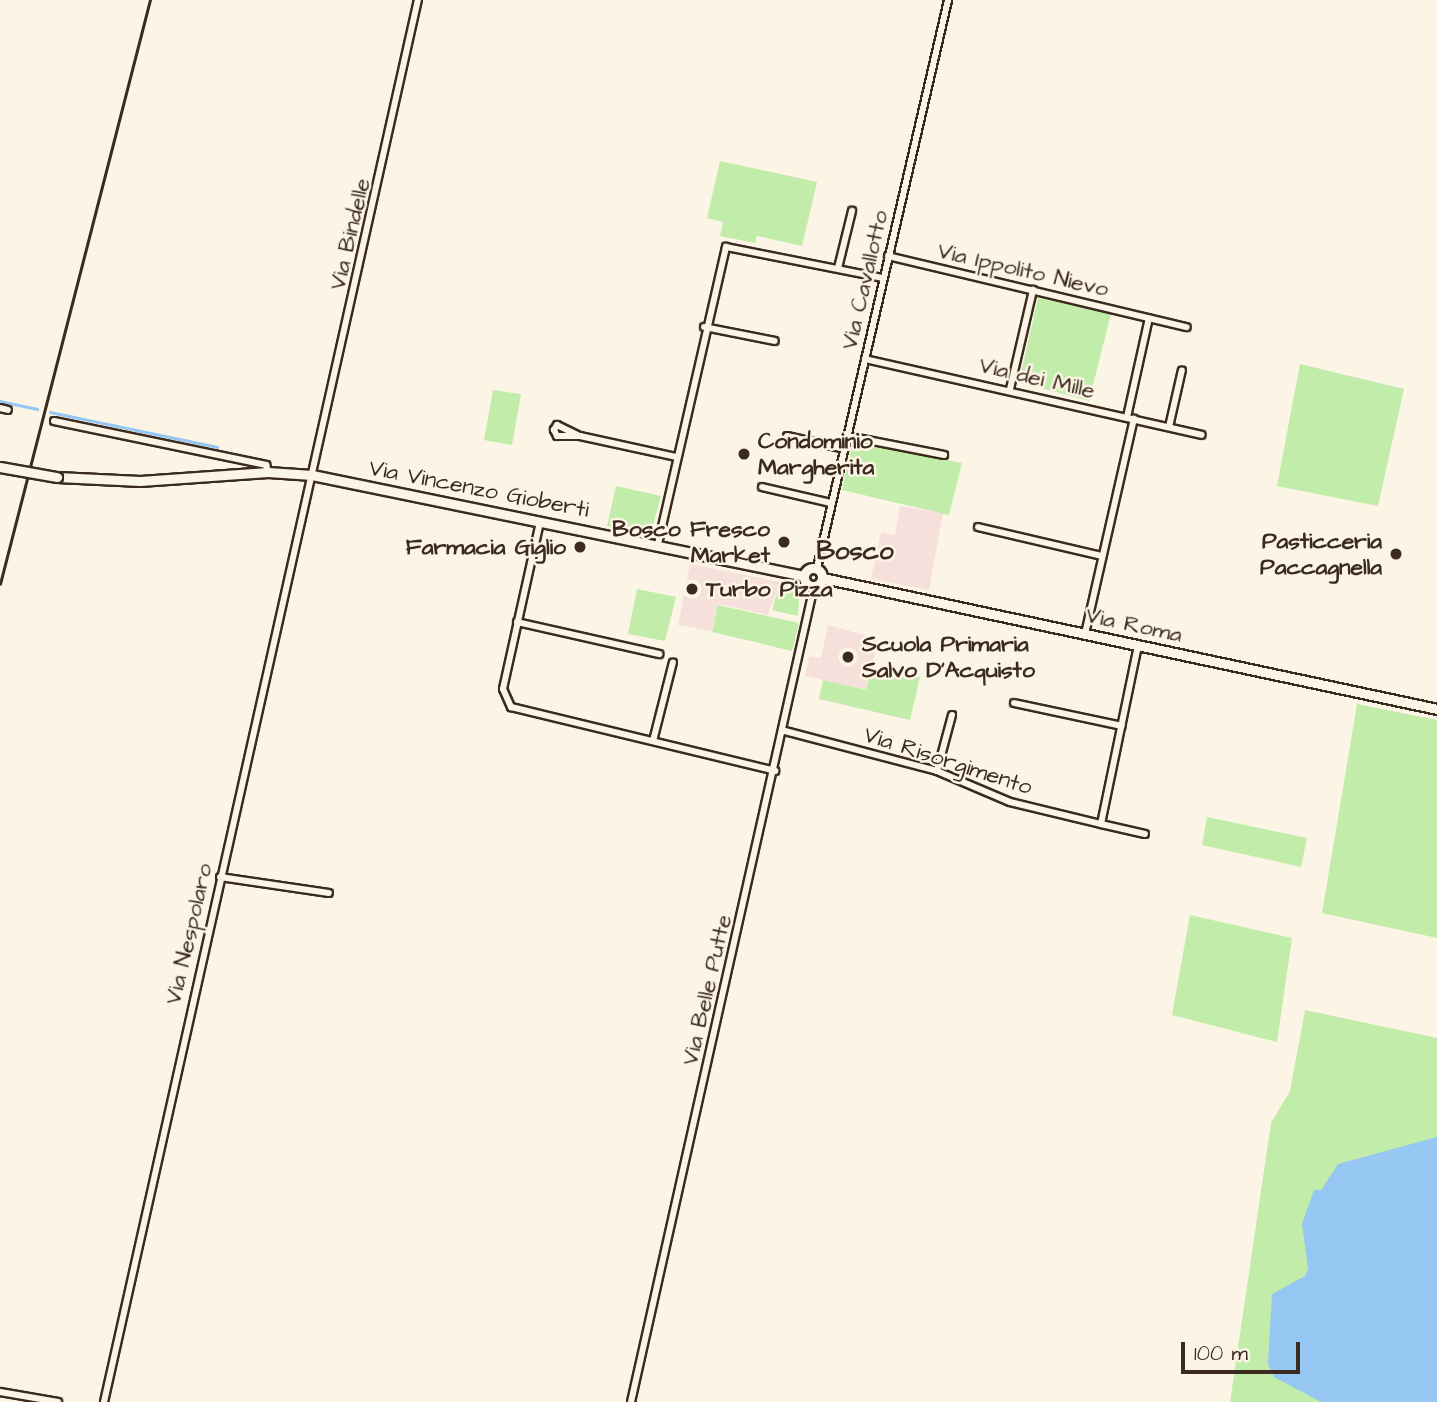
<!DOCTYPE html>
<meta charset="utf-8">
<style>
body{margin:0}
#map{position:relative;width:1437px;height:1402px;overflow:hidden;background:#fcf5e5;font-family:"Architects Daughter",sans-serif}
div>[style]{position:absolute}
.built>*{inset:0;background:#f5e0dc}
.green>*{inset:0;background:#c1eca9}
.water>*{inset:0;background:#95c7f2}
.stream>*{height:2.5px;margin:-1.25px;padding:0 1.25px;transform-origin:1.25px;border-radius:1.25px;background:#95c7f2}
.roads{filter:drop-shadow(2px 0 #3b2a1e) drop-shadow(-2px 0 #3b2a1e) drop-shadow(0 2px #3b2a1e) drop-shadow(0 -2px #3b2a1e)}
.street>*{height:6px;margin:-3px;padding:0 3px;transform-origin:3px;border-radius:3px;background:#fcf5e5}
.secondary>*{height:9px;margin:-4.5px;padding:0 4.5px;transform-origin:4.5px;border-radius:4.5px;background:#fcf5e5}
.secondary>.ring{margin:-4.5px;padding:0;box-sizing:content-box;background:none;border:9px solid #fcf5e5;border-radius:50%}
.rail>*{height:2.5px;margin:-1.25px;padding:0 1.25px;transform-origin:1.25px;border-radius:1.25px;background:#3b2a1e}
.bridges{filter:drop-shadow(2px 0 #3b2a1e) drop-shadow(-2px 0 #3b2a1e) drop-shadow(0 2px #3b2a1e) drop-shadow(0 -2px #3b2a1e)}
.secondary-bridge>*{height:9px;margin:-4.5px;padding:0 4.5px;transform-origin:4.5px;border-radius:4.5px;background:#fcf5e5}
.dots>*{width:19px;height:19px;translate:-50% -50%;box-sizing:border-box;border:4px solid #fcf5e5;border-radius:50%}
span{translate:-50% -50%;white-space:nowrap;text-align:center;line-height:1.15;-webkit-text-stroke:5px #fcf5e5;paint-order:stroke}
.street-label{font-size:23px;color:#3b2a1e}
.poi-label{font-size:23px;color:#3b2a1e;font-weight:700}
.left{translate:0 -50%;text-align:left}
.right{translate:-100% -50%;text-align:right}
.quarter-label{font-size:26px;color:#3b2a1e;font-weight:700}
.scale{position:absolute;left:1181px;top:1342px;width:119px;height:32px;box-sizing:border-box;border:4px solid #3b2a1e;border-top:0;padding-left:9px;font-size:21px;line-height:24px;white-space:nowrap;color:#3b2a1e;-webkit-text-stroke:5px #fcf5e5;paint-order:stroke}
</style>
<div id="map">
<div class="built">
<div style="clip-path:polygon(900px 506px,943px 513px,929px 590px,871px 579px,881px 532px,895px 535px)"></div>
<div style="clip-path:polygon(690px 564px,780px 582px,768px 615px,718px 604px,712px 631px,678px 625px)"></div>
<div style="clip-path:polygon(828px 625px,878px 639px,866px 690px,805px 676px,809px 656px,821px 658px)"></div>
</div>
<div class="green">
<div style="clip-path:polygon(720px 161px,817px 182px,802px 246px,757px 236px,755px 243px,720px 236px,723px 222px,707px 218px)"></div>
<div style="clip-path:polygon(1038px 298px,1111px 314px,1089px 401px,1019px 382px)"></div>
<div style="clip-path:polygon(1300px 364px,1404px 389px,1378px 506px,1277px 486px)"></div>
<div style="clip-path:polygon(493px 390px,521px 394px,512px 445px,484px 440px)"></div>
<div style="clip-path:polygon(853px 441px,962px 463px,949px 515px,842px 490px)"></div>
<div style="clip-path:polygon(616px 486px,661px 496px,651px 533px,607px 526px)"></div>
<div style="clip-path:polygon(780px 582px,799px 597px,798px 616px,772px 610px)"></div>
<div style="clip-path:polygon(637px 589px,676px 597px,665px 641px,628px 634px)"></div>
<div style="clip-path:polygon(718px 605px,799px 623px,792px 651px,712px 632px)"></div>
<div style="clip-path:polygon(872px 667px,920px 677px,910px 720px,819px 699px,823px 680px,866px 690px)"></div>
<div style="clip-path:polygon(1357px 704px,1437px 720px,1437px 938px,1322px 913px)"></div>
<div style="clip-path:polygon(1207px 817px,1307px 838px,1301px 867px,1202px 845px)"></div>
<div style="clip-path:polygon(1190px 915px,1292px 938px,1277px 1042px,1172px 1015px)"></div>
<div style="clip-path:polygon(1305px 1010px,1437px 1038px,1437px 1402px,1230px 1402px,1271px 1123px,1290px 1091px)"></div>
</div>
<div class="water">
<div style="clip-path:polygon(1437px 1137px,1437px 1402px,1321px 1402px,1274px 1377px,1268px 1364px,1272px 1294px,1305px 1276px,1308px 1269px,1302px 1224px,1314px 1190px,1321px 1190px,1338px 1164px)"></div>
</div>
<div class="stream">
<div style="left:0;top:401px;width:38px;rotate:12deg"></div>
<div style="left:50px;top:412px;width:171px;rotate:11.8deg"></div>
</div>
<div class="roads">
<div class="street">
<div style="left:888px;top:256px;width:307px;rotate:13.4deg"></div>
<div style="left:838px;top:268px;width:59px;rotate:-76.2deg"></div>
<div style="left:704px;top:327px;width:72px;rotate:11.2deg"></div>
<div style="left:865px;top:359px;width:345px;rotate:12.7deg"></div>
<div style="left:1010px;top:389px;width:102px;rotate:-76.9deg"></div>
<div style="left:0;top:408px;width:8px;rotate:14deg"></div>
<div style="left:1127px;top:417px;width:101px;rotate:-77.5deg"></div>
<div style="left:54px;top:421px;width:217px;rotate:11.7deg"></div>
<div style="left:266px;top:465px;width:7px;rotate:74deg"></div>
<div style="left:1169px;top:427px;width:58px;rotate:-77.2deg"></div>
<div style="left:580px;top:436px;width:23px;rotate:180deg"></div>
<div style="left:557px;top:436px;width:7px;rotate:-117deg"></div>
<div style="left:554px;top:430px;width:6px;rotate:-59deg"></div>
<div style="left:557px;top:425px;width:25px;rotate:26deg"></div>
<div style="left:580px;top:436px;width:98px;rotate:12.3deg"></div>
<div style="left:787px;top:436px;width:59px;rotate:12.6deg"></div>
<div style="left:847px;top:436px;width:99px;rotate:11.1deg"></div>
<div style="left:762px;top:487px;width:71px;rotate:13.1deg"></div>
<div style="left:540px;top:522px;width:171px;rotate:102.5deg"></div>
<div style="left:503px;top:689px;width:20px;rotate:66deg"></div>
<div style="left:511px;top:707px;width:272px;rotate:13.6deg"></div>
<div style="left:978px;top:527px;width:127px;rotate:13.2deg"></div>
<div style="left:658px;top:544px;width:305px;rotate:-77.1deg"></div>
<div style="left:726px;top:247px;width:160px;rotate:11.2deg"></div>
<div style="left:817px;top:568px;width:583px;rotate:-77.01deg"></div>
<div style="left:517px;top:622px;width:146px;rotate:12.7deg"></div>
<div style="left:1085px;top:634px;width:221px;rotate:-77.2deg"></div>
<div style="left:1014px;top:703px;width:110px;rotate:12deg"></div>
<div style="left:785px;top:731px;width:157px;rotate:14.7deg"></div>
<div style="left:937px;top:771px;width:79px;rotate:23deg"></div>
<div style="left:1010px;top:802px;width:94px;rotate:13.6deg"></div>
<div style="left:1101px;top:824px;width:182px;rotate:-78.3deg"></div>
<div style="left:653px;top:741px;width:81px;rotate:-75.8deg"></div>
<div style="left:937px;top:771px;width:58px;rotate:-75deg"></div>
<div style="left:1101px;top:824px;width:45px;rotate:12.8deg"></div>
<div style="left:220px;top:877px;width:110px;rotate:8.4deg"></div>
<div style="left:0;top:1392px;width:59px;rotate:9.8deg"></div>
<div style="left:104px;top:1402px;width:1437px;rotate:-77.38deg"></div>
<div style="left:631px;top:1402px;width:836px;rotate:-77.36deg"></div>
</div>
<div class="secondary">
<div style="left:57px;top:477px;width:83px;rotate:2.8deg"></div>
<div style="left:140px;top:481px;width:128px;rotate:-4deg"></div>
<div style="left:268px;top:472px;width:44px;rotate:3.9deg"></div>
<div style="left:312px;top:475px;width:502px;rotate:11.6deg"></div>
<div class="ring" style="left:804px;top:568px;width:9px;height:9px"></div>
<div style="left:823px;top:578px;width:628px;rotate:12.04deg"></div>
</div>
</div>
<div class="rail">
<div style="left:0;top:584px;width:603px;rotate:-75.6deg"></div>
</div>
<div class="bridges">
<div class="secondary-bridge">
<div style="left:0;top:467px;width:58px;rotate:10deg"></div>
</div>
</div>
<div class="dots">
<div style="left:744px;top:454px;background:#3b2a1e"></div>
<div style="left:784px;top:542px;background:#3b2a1e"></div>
<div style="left:580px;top:547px;background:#3b2a1e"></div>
<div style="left:1396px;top:554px;background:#3b2a1e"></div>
<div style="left:692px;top:589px;background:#3b2a1e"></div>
<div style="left:848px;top:657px;background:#3b2a1e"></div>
</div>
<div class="street-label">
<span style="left:350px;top:234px;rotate:-77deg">Via Bindelle</span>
<span style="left:1023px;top:270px;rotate:13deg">Via Ippolito Nievo</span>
<span style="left:865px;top:280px;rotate:-77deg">Via Cavallotto</span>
<span style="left:1037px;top:378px;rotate:13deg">Via dei Mille</span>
<span style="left:479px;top:489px;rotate:11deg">Via Vincenzo Gioberti</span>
<span style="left:1134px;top:625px;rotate:12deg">Via Roma</span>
<span style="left:948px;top:761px;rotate:18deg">Via Risorgimento</span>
<span style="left:189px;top:934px;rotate:-77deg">Via Nespolaro</span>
<span style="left:707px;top:990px;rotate:-77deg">Via Belle Putte</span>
</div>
<div class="poi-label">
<span class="left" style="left:758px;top:454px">Condominio<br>Margherita</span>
<span class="right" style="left:770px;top:542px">Bosco Fresco<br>Market</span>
<span class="right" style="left:1382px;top:554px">Pasticceria<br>Paccagnella</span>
<span class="right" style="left:566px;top:547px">Farmacia Giglio</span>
<span class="left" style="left:706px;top:589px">Turbo Pizza</span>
<span class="left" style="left:862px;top:657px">Scuola Primaria<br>Salvo D’Acquisto</span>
</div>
<div class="quarter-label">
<span style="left:855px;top:552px">Bosco</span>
</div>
<div class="scale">100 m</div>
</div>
